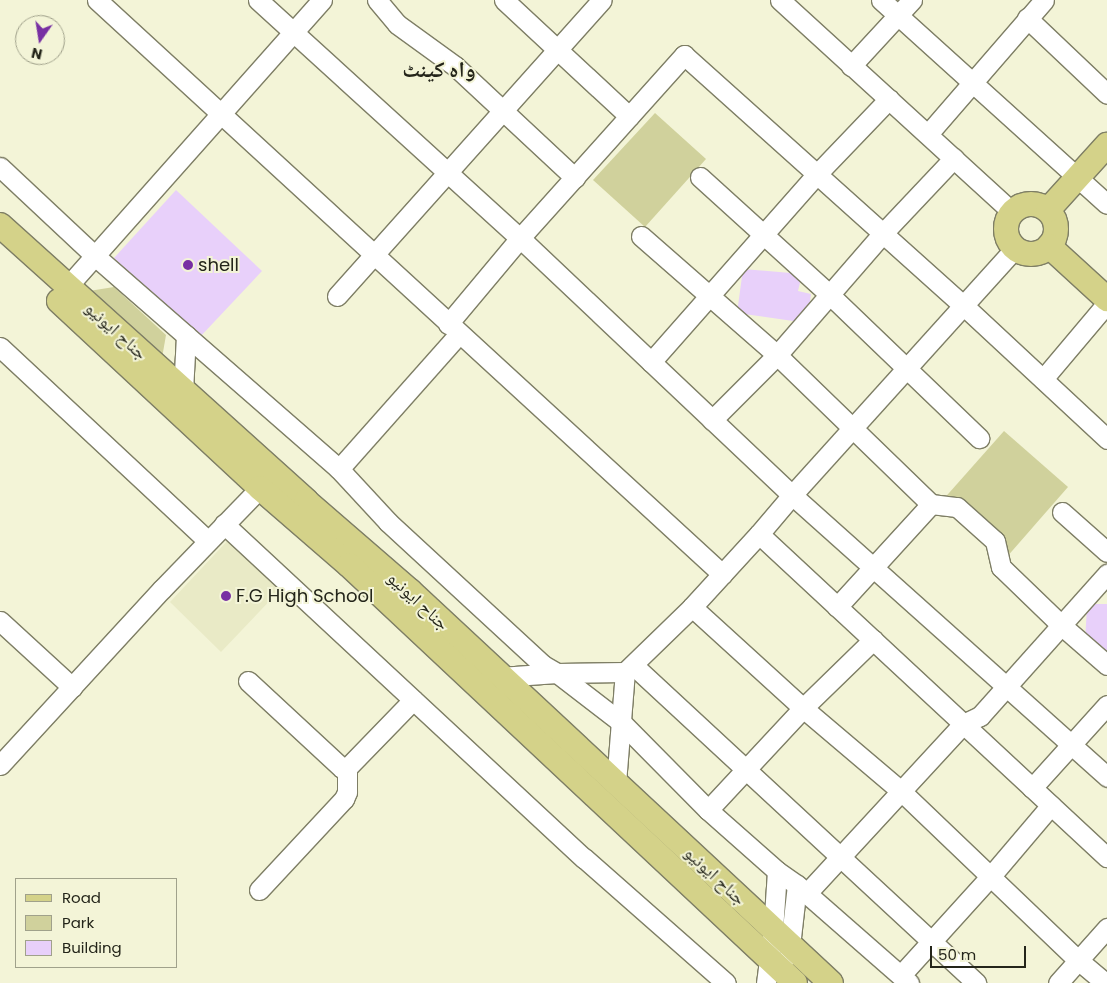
<!DOCTYPE html>
<meta charset="utf-8">
<style>
body{margin:0}
#map{position:relative;width:1107px;height:983px;overflow:hidden;background:#f3f4d7;font-family:Poppins,"Noto Naskh Arabic",sans-serif}
div>[style]{position:absolute}
.built>*{inset:0;background:#e9eac6}
.green>*{inset:0;background:#d0d19c}
.building>*{inset:0;background:#e8d0fa}
.roads{filter:drop-shadow(1px 0 #7e7e65) drop-shadow(-1px 0 #7e7e65) drop-shadow(0 1px #7e7e65) drop-shadow(0 -1px #7e7e65)}
.minor>*{height:19px;margin:-9.5px;padding:0 9.5px;transform-origin:9.5px;border-radius:9.5px;background:#fff}
.major>*{height:24px;margin:-12px;padding:0 12px;transform-origin:12px;border-radius:12px;background:#d4d289}
.major>.ring{margin:-12px;padding:0;box-sizing:content-box;background:none;border:24px solid #d4d289;border-radius:50%}
.dots>*{width:14px;height:14px;translate:-50% -50%;box-sizing:border-box;border:2px solid #f3f4d7;border-radius:50%}
span{translate:-50% -50%;white-space:nowrap;text-align:center;line-height:1.15;-webkit-text-stroke:4px #f3f4d7;paint-order:stroke}
.poi-label{font-size:18px;color:#24251a}
.left{translate:0 -50%;text-align:left}
.street-label{font-size:18px;color:#24251a}
.district-label{font-size:22px;color:#24251a;font-weight:700}
.legend{position:absolute;left:15px;top:878px;width:162px;height:90px;box-sizing:border-box;background:#f3f4d7;border:1px solid #a0a18b;margin:0;padding:6px 9px;list-style:none;font-size:15px;color:#24251a}
.legend li{display:flex;align-items:center;gap:10px;height:25px}
.legend b{width:25px;border:1px solid #a0a18b}
.north{position:absolute;left:15px;top:15px;width:50px;height:50px;box-sizing:border-box;background:#f3f4d7;border:1px solid #a0a18b;border-radius:50%;rotate:193deg;font-size:14px;font-weight:700;line-height:20px;text-align:center;color:#24251a}
.north::after{content:'';display:block;margin:auto;width:18px;height:22px;background:#7830a3;clip-path:polygon(50% 0,100% 100%,50% 72%,0 100%)}
.scale{position:absolute;left:930px;top:946px;width:96px;height:22px;box-sizing:border-box;border:2px solid #24251a;border-top:0;padding-left:6px;font-size:15px;line-height:18px;white-space:nowrap;color:#24251a;-webkit-text-stroke:4px #f3f4d7;paint-order:stroke}
</style>
<div id="map">
<div class="built">
<div style="clip-path:polygon(230px 538px,281px 589px,221px 652px,170px 602px)"></div>
</div>
<div class="green">
<div style="clip-path:polygon(655px 113px,706px 159px,645px 227px,593px 180px)"></div>
<div style="clip-path:polygon(114px 287px,166px 335px,162px 358px,89px 291px)"></div>
<div style="clip-path:polygon(1004px 431px,1068px 487px,1005px 559px,941px 502px)"></div>
</div>
<div class="building">
<div style="clip-path:polygon(176px 190px,262px 271px,199px 338px,114px 258px)"></div>
<div style="clip-path:polygon(743px 269px,802px 274px,798px 291px,811px 294px,807px 323px,737px 313px)"></div>
<div style="clip-path:polygon(1093px 604px,1107px 604px,1107px 657px,1085px 641px,1087px 607px)"></div>
</div>
<div class="roads">
<div class="minor">
<div style="left:97px;top:0;width:849px;rotate:42.56deg"></div>
<div style="left:258px;top:0;width:354px;rotate:42.3deg"></div>
<div style="left:520px;top:238px;width:374px;rotate:43.4deg"></div>
<div style="left:792px;top:495px;width:423px;rotate:41.8deg"></div>
<div style="left:377px;top:0;width:31px;rotate:50deg"></div>
<div style="left:397px;top:24px;width:72px;rotate:35.9deg"></div>
<div style="left:455px;top:66px;width:164px;rotate:43deg"></div>
<div style="left:504px;top:0;width:171px;rotate:42.9deg"></div>
<div style="left:780px;top:0;width:314px;rotate:42.4deg"></div>
<div style="left:881px;top:0;width:304px;rotate:42.1deg"></div>
<div style="left:1027px;top:18px;width:110px;rotate:43.5deg"></div>
<div style="left:851px;top:66px;width:90px;rotate:-47.3deg"></div>
<div style="left:928px;top:134px;width:177px;rotate:-49.1deg"></div>
<div style="left:0;top:167px;width:130px;rotate:43.1deg"></div>
<div style="left:95px;top:256px;width:324px;rotate:41.1deg"></div>
<div style="left:339px;top:469px;width:72px;rotate:47.2deg"></div>
<div style="left:388px;top:522px;width:211px;rotate:42.7deg"></div>
<div style="left:543px;top:665px;width:16px;rotate:30deg"></div>
<div style="left:557px;top:673px;width:82px;rotate:37.6deg"></div>
<div style="left:622px;top:723px;width:122px;rotate:45.3deg"></div>
<div style="left:708px;top:810px;width:92px;rotate:41.5deg"></div>
<div style="left:777px;top:871px;width:24px;rotate:35deg"></div>
<div style="left:797px;top:885px;width:149px;rotate:41.2deg"></div>
<div style="left:700px;top:177px;width:176px;rotate:42.2deg"></div>
<div style="left:830px;top:295px;width:207px;rotate:43.8deg"></div>
<div style="left:641px;top:236px;width:181px;rotate:41.2deg"></div>
<div style="left:777px;top:355px;width:214px;rotate:44.1deg"></div>
<div style="left:931px;top:504px;width:26px;rotate:7deg"></div>
<div style="left:957px;top:507px;width:51px;rotate:41.8deg"></div>
<div style="left:995px;top:541px;width:27px;rotate:77deg"></div>
<div style="left:1001px;top:567px;width:83px;rotate:44deg"></div>
<div style="left:1061px;top:625px;width:61px;rotate:41deg"></div>
<div style="left:67px;top:287px;width:384px;rotate:-48.4deg"></div>
<div style="left:337px;top:296px;width:397px;rotate:-48.2deg"></div>
<div style="left:448px;top:324px;width:112px;rotate:-50.1deg"></div>
<div style="left:520px;top:238px;width:246px;rotate:-48.1deg"></div>
<div style="left:684px;top:55px;width:375px;rotate:41.9deg"></div>
<div style="left:963px;top:305px;width:197px;rotate:42.9deg"></div>
<div style="left:0;top:347px;width:284px;rotate:43deg"></div>
<div style="left:651px;top:362px;width:251px;rotate:-48.6deg"></div>
<div style="left:817px;top:174px;width:104px;rotate:-46.2deg"></div>
<div style="left:1043px;top:379px;width:99px;rotate:-49.9deg"></div>
<div style="left:183px;top:391px;width:56px;rotate:-86.9deg"></div>
<div style="left:712px;top:420px;width:92px;rotate:-45deg"></div>
<div style="left:777px;top:355px;width:162px;rotate:-49deg"></div>
<div style="left:883px;top:233px;width:103px;rotate:-46.6deg"></div>
<div style="left:339px;top:469px;width:181px;rotate:-48.4deg"></div>
<div style="left:1062px;top:512px;width:60px;rotate:41.6deg"></div>
<div style="left:224px;top:524px;width:491px;rotate:42.9deg"></div>
<div style="left:584px;top:858px;width:189px;rotate:41.4deg"></div>
<div style="left:759px;top:534px;width:475px;rotate:42.9deg"></div>
<div style="left:692px;top:607px;width:150px;rotate:42.3deg"></div>
<div style="left:803px;top:708px;width:128px;rotate:40.3deg"></div>
<div style="left:901px;top:791px;width:245px;rotate:43.7deg"></div>
<div style="left:1078px;top:960px;width:35px;rotate:40deg"></div>
<div style="left:837px;top:607px;width:139px;rotate:-47.6deg"></div>
<div style="left:0;top:621px;width:98px;rotate:42.5deg"></div>
<div style="left:633px;top:665px;width:468px;rotate:42.8deg"></div>
<div style="left:500px;top:677px;width:57px;rotate:-4deg"></div>
<div style="left:557px;top:673px;width:68px;rotate:-0.8deg"></div>
<div style="left:248px;top:681px;width:128px;rotate:42.8deg"></div>
<div style="left:342px;top:768px;width:5px"></div>
<div style="left:347px;top:768px;width:95px;rotate:-45.9deg"></div>
<div style="left:0;top:765px;width:239px;rotate:-47.4deg"></div>
<div style="left:162px;top:589px;width:141px;rotate:-45.9deg"></div>
<div style="left:616px;top:783px;width:111px;rotate:-85.4deg"></div>
<div style="left:625px;top:672px;width:93px;rotate:-44.1deg"></div>
<div style="left:692px;top:607px;width:99px;rotate:-47.5deg"></div>
<div style="left:759px;top:534px;width:51px;rotate:-49.8deg"></div>
<div style="left:792px;top:495px;width:333px;rotate:-47.9deg"></div>
<div style="left:1032px;top:788px;width:112px;rotate:-47.9deg"></div>
<div style="left:708px;top:810px;width:139px;rotate:-47deg"></div>
<div style="left:803px;top:708px;width:98px;rotate:-44.2deg"></div>
<div style="left:259px;top:890px;width:125px;rotate:-47deg"></div>
<div style="left:344px;top:799px;width:8px;rotate:-67deg"></div>
<div style="left:347px;top:792px;width:24px;rotate:-90deg"></div>
<div style="left:807px;top:893px;width:230px;rotate:-47.3deg"></div>
<div style="left:963px;top:724px;width:19px;rotate:-25deg"></div>
<div style="left:980px;top:716px;width:191px;rotate:-48.2deg"></div>
<div style="left:789px;top:955px;width:70px;rotate:-83.5deg"></div>
<div style="left:901px;top:975px;width:132px;rotate:-47.8deg"></div>
<div style="left:990px;top:877px;width:94px;rotate:-49.7deg"></div>
<div style="left:766px;top:983px;width:53px;rotate:-82.5deg"></div>
<div style="left:773px;top:930px;width:59px;rotate:-86.1deg"></div>
<div style="left:1058px;top:983px;width:74px;rotate:-48.3deg"></div>
</div>
<div class="major">
<div class="ring" style="left:1006px;top:204px;width:26px;height:26px"></div>
<div style="left:1048px;top:210px;width:88px;rotate:-47.8deg"></div>
<div style="left:0;top:225px;width:412px;rotate:42deg"></div>
<div style="left:306px;top:501px;width:138px;rotate:40.9deg"></div>
<div style="left:410px;top:591px;width:575px;rotate:42.96deg"></div>
<div style="left:1049px;top:246px;width:79px;rotate:42.4deg"></div>
<div style="left:59px;top:301px;width:275px;rotate:42.9deg"></div>
<div style="left:260px;top:488px;width:118px;rotate:40.9deg"></div>
<div style="left:349px;top:565px;width:611px;rotate:43.14deg"></div>
</div>
</div>
<div class="dots">
<div style="left:188px;top:265px;background:#7830a3"></div>
<div style="left:226px;top:596px;background:#7830a3"></div>
</div>
<div class="poi-label">
<span class="left" style="left:198px;top:265px">shell</span>
<span class="left" style="left:236px;top:596px">F.G High School</span>
</div>
<div class="street-label">
<span style="left:116px;top:331px;rotate:42deg">جناح ایونیو</span>
<span style="left:418px;top:601px;rotate:43deg">جناح ایونیو</span>
<span style="left:715px;top:876px;rotate:43deg">جناح ایونیو</span>
</div>
<div class="district-label">
<span style="left:439px;top:70px">واہ کینٹ</span>
</div>
<ul class="legend">
<li><b style="height:6px;background:#d4d289"></b>Road</li>
<li><b style="height:14px;background:#d0d19c"></b>Park</li>
<li><b style="height:14px;background:#e8d0fa"></b>Building</li>
</ul>
<div class="north">N</div>
<div class="scale">50 m</div>
</div>
